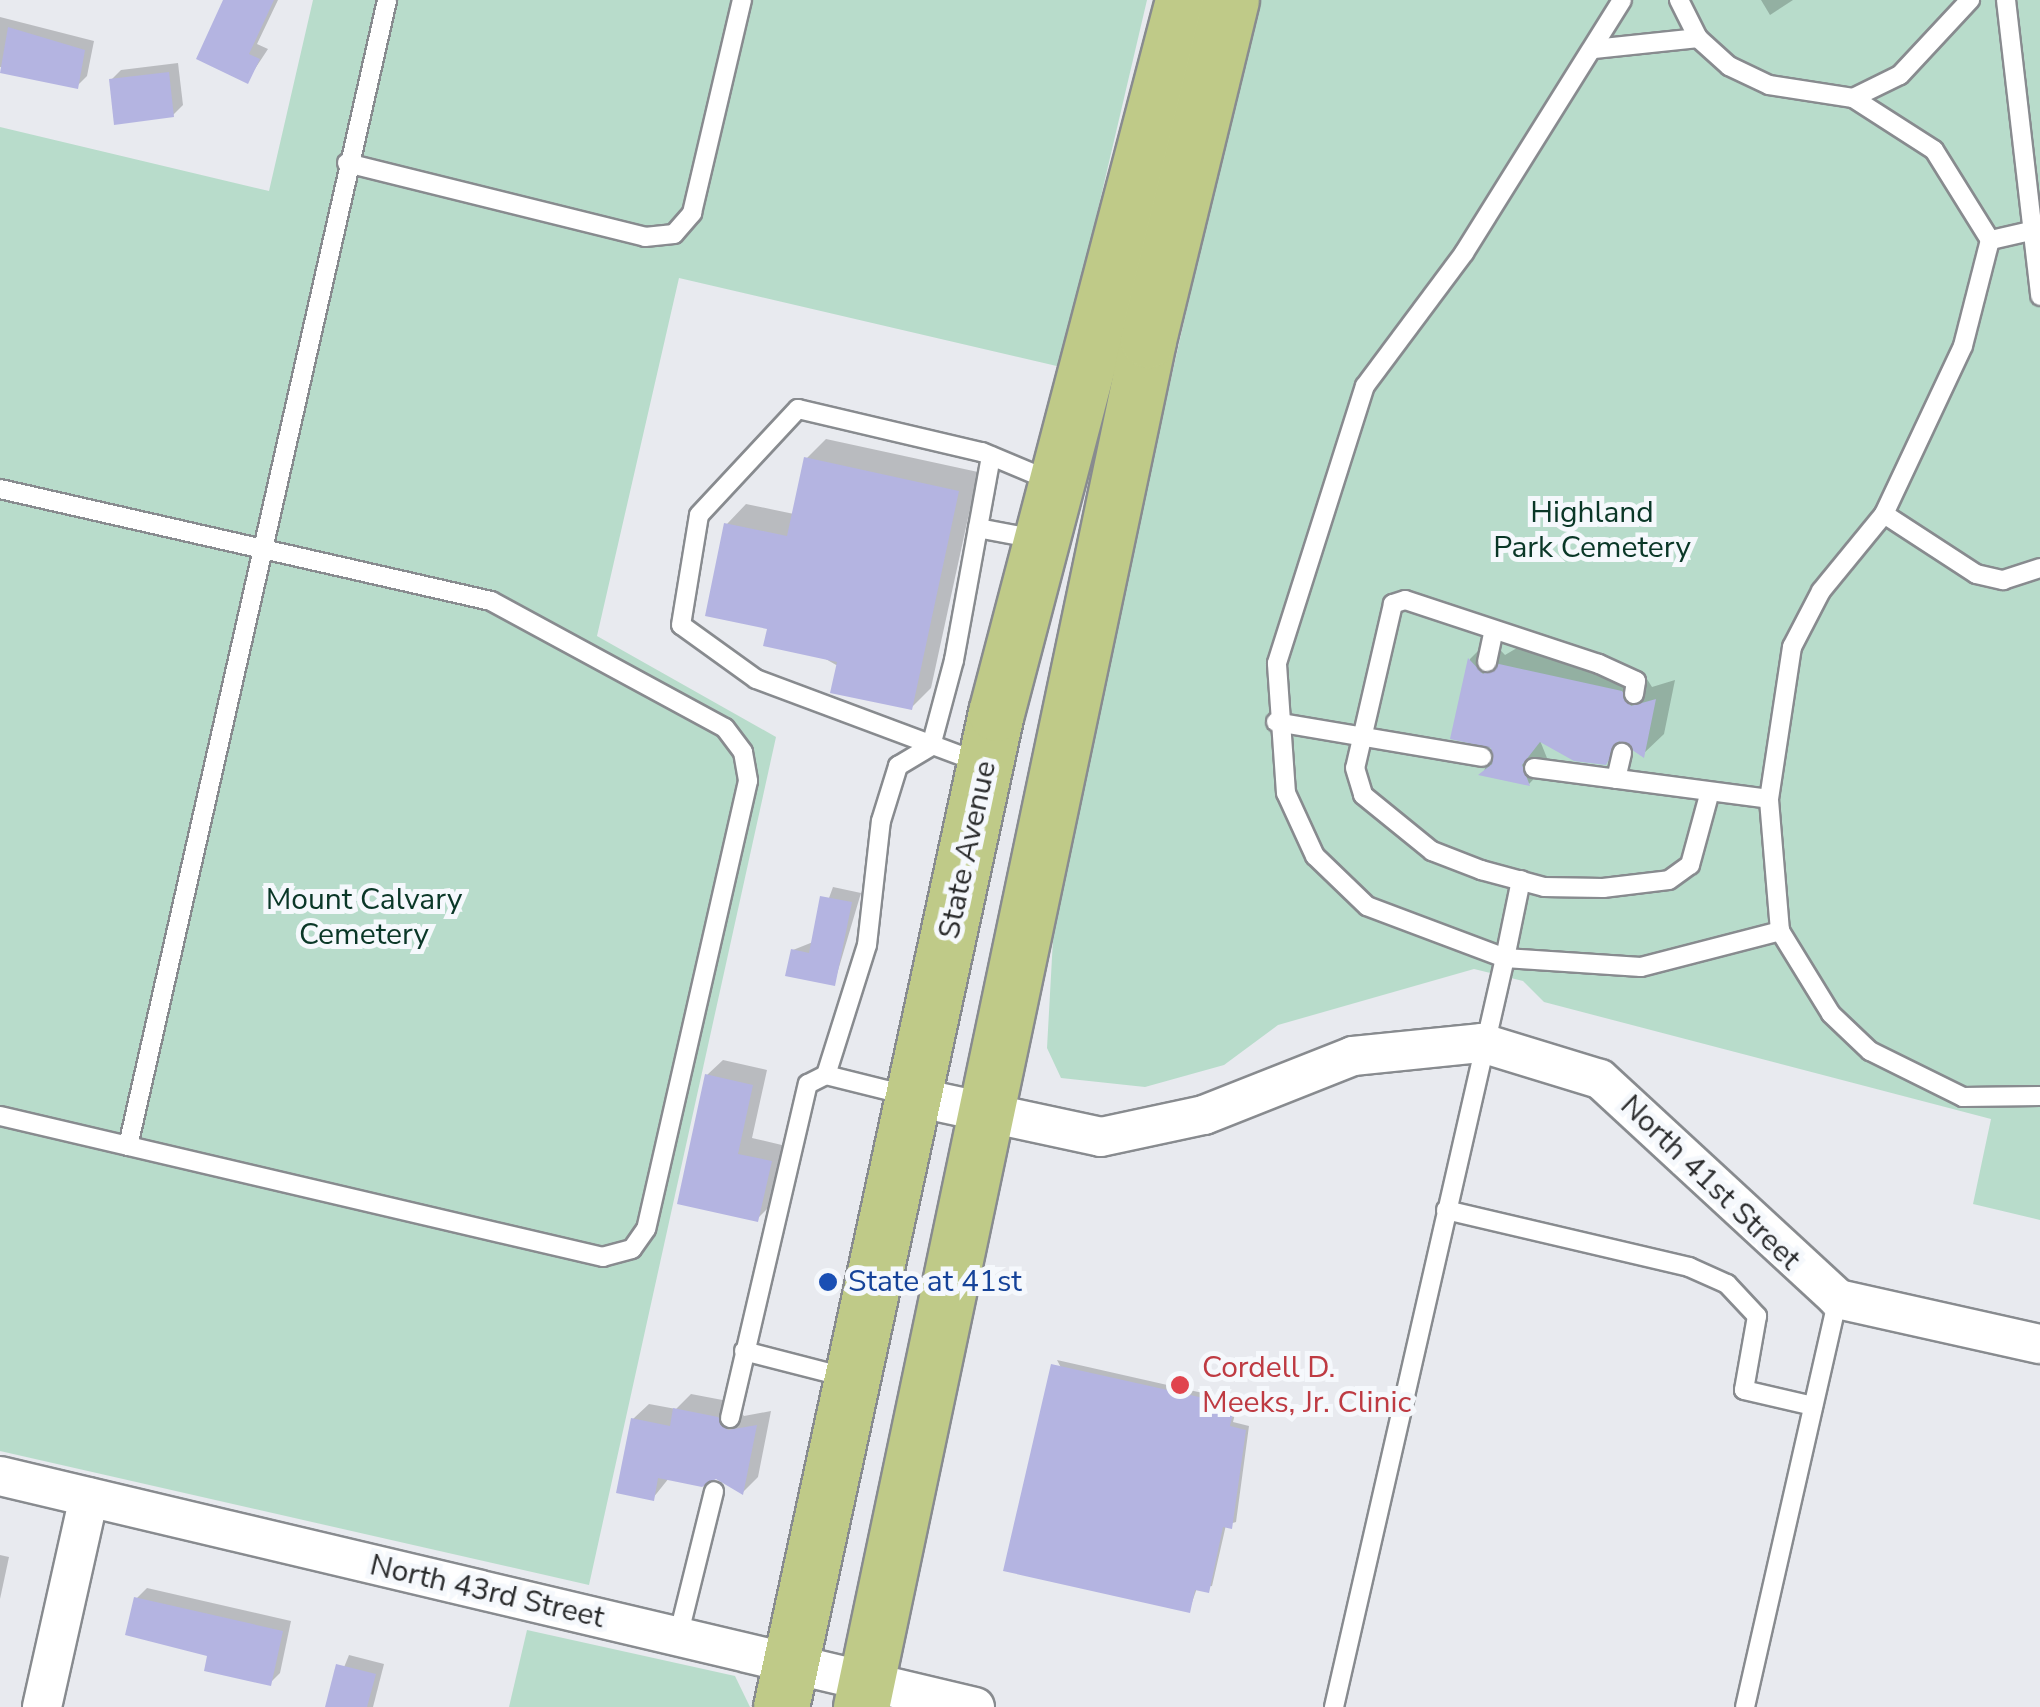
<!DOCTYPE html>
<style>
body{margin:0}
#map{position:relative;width:2040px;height:1707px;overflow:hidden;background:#e8eaef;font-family:"Nunito Sans",sans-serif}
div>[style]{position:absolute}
.green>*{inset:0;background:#b8dccb}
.shadow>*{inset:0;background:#0003}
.building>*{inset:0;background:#b4b4e1}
.roads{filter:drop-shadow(2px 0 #888b8f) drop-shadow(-2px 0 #888b8f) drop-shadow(0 2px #888b8f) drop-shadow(0 -2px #888b8f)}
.lane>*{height:18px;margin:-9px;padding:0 9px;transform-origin:9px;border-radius:9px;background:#fff}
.street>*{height:38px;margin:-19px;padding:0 19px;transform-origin:19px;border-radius:19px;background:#fff}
.primary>*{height:55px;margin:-27.5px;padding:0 27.5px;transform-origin:27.5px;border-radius:27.5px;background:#bfca88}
.dots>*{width:28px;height:28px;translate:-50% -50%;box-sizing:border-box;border:5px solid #f5f8fc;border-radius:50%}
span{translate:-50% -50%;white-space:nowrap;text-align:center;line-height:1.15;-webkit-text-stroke:10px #f5f8fc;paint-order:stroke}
.park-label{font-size:30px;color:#0a3727}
.street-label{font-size:30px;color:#292a2b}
.transit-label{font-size:30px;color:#164399}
.left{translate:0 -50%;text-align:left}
.health-label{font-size:30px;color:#be3a42}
</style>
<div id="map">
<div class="green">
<div style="clip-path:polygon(313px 0,1147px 0,1061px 367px,679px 278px,597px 636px,776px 737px,589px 1585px,0 1451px,0 127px,269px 191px)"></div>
<div style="clip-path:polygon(1257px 0,2040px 0,2040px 1220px,1973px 1204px,1991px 1119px,1544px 1002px,1523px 981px,1474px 969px,1278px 1025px,1224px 1065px,1145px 1087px,1061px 1078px,1047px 1048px,1056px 885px)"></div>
<div style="clip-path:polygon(527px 1630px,735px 1676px,750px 1707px,509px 1707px)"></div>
</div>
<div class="shadow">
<div style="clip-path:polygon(226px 0,278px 0,257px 44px,268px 49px,247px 81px)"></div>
<div style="clip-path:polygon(1761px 0,1793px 0,1770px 15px)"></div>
<div style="clip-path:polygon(0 17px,94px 41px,87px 76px,77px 86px,0 67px)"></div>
<div style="clip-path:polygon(178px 63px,183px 105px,173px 115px,111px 80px,121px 70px)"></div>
<div style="clip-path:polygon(826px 439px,978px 472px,931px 688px,911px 708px,770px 627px,727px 524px,746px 504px,794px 514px,806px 459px)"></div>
<div style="clip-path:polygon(1490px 639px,1505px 655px,1522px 645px,1642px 671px,1652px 687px,1675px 680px,1664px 734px,1643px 754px,1626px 742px,1606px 762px,1539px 738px,1549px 763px,1529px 784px,1483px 774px,1493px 746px,1453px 737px,1470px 659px)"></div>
<div style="clip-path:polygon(833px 887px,861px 893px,834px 984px,793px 950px,813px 942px)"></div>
<div style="clip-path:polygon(723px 1060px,767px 1070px,752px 1138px,786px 1146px,773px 1203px,757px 1219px,707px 1075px)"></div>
<div style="clip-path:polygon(1057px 1360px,1238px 1401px,1233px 1422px,1249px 1426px,1236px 1522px,1226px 1525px,1212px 1586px,1197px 1588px,1189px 1611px)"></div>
<div style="clip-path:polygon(691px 1394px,733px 1402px,744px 1416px,771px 1411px,758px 1477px,743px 1492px,716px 1476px,669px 1478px,653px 1498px,633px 1419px,649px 1404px,676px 1409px)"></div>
<div style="clip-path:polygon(0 1555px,9px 1557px,0 1599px)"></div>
<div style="clip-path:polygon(147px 1588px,291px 1621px,280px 1673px,270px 1683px,210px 1655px,137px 1598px)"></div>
<div style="clip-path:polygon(349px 1655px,384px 1664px,373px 1707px,328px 1707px)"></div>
</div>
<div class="building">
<div style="clip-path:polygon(223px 0,274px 0,249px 54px,260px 59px,248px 84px,196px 59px)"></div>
<div style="clip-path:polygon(8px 27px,85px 50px,78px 89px,0 73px)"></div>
<div style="clip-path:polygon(169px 72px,174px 117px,114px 125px,109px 79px)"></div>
<div style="clip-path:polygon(804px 457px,959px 491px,912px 710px,830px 693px,837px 662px,763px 646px,767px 629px,705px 616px,724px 523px,787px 536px)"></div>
<div style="clip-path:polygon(1468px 658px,1483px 674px,1499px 664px,1622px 691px,1631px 706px,1656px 699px,1644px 758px,1619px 741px,1606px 765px,1574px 761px,1540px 742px,1522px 765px,1530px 786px,1478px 775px,1492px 764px,1491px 748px,1450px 739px)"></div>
<div style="clip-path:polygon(820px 896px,852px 902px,835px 986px,785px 976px,791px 949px,809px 953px)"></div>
<div style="clip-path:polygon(705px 1074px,753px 1085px,738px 1154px,772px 1161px,758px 1222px,677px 1204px)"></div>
<div style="clip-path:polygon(1051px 1364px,1235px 1405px,1230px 1426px,1246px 1430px,1232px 1529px,1223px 1527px,1209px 1593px,1195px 1590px,1190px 1613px,1003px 1571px)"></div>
<div style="clip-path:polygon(673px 1408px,718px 1417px,728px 1430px,757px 1425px,743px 1495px,716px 1479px,702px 1487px,658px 1478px,654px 1501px,616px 1493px,631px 1418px,670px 1426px)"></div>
<div style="clip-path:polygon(134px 1597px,283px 1631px,271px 1686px,204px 1671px,207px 1656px,125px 1635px)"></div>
<div style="clip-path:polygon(336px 1664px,376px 1674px,367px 1707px,325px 1707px)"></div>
</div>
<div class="roads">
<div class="lane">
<div style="left:1679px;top:0;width:42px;rotate:63.4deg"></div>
<div style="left:1698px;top:38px;width:42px;rotate:42.1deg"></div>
<div style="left:1729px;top:66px;width:44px;rotate:25.4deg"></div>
<div style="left:1769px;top:85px;width:85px;rotate:8.8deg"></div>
<div style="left:1853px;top:98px;width:52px;rotate:-26.1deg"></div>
<div style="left:1900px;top:75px;width:103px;rotate:-47deg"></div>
<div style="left:2006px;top:0;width:298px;rotate:83.4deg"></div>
<div style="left:1594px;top:49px;width:105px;rotate:-6deg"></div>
<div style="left:1853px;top:98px;width:96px;rotate:32.7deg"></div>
<div style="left:1934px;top:150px;width:106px;rotate:58.1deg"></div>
<div style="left:347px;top:163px;width:307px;rotate:13.9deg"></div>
<div style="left:645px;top:237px;width:29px;rotate:-6deg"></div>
<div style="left:674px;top:234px;width:28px;rotate:-49deg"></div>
<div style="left:692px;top:213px;width:219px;rotate:-76.8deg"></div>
<div style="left:2026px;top:232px;width:37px;rotate:167deg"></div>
<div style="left:1990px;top:240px;width:109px;rotate:104.3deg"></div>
<div style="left:1963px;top:346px;width:186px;rotate:115.2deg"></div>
<div style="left:1884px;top:514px;width:110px;rotate:33.1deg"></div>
<div style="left:1976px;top:574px;width:28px;rotate:13deg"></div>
<div style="left:2003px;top:580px;width:39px;rotate:-18deg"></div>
<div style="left:0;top:489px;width:504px;rotate:12.85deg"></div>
<div style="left:491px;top:601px;width:266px;rotate:28.5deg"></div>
<div style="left:725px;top:728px;width:30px;rotate:53deg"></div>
<div style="left:743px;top:752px;width:29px;rotate:80deg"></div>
<div style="left:748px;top:781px;width:459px;rotate:102.8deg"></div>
<div style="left:646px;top:1229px;width:24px;rotate:125deg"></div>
<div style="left:632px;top:1249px;width:30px;rotate:165deg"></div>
<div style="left:603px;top:1257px;width:619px;rotate:-166.84deg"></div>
<div style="left:978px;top:528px;width:59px;rotate:10.7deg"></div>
<div style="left:1487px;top:662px;width:29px;rotate:-78deg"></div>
<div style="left:1634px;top:694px;width:13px;rotate:-81deg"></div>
<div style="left:1636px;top:681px;width:41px;rotate:-155.3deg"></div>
<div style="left:1599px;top:664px;width:204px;rotate:-161.7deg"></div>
<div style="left:1405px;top:600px;width:13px;rotate:162deg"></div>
<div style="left:1393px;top:604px;width:168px;rotate:103deg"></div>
<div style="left:1355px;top:768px;width:28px;rotate:73deg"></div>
<div style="left:1363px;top:795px;width:89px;rotate:39.1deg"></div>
<div style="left:1432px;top:851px;width:53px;rotate:21.2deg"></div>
<div style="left:1481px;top:870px;width:65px;rotate:15.1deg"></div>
<div style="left:1544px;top:887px;width:59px;rotate:1deg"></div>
<div style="left:1603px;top:888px;width:66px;rotate:-6.9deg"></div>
<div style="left:1669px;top:880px;width:26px;rotate:-36deg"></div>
<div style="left:1690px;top:865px;width:73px;rotate:-74.8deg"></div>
<div style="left:1276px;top:722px;width:209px;rotate:9.6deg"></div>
<div style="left:978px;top:762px;width:237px;rotate:-159.5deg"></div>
<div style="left:756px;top:679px;width:92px;rotate:-144.2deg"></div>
<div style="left:681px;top:625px;width:111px;rotate:-80.7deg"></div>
<div style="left:699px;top:515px;width:145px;rotate:-47deg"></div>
<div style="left:798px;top:409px;width:189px;rotate:13.2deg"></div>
<div style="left:982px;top:452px;width:75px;rotate:22.8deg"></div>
<div style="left:1534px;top:768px;width:237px;rotate:7.5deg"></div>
<div style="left:1616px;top:779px;width:27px;rotate:-77deg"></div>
<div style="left:1521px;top:880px;width:80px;rotate:101.6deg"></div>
<div style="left:1505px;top:958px;width:136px;rotate:3.8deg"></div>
<div style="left:1641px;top:967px;width:144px;rotate:-14.5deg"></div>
<div style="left:1780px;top:931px;width:97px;rotate:58.4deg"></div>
<div style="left:1831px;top:1014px;width:54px;rotate:43.5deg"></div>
<div style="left:1870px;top:1051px;width:104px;rotate:26.3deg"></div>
<div style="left:1963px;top:1097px;width:77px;rotate:-0.7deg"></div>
<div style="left:1780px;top:931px;width:132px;rotate:-94.8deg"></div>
<div style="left:1769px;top:799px;width:154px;rotate:-81.4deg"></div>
<div style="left:1792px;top:647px;width:63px;rotate:-62.6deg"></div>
<div style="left:1821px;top:591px;width:99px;rotate:-50.7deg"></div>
<div style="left:826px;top:1075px;width:136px;rotate:-72.5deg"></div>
<div style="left:867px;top:945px;width:125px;rotate:-83.6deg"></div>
<div style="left:881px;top:821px;width:58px;rotate:-72.8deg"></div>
<div style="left:898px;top:766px;width:39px;rotate:-31deg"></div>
<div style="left:931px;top:746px;width:89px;rotate:-75deg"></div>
<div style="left:954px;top:660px;width:207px;rotate:-79.7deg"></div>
<div style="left:128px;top:1146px;width:1175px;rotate:-77.26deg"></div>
<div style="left:1446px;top:1210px;width:250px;rotate:13.2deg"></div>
<div style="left:1689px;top:1267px;width:42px;rotate:24.1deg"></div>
<div style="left:1727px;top:1284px;width:44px;rotate:46.8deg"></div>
<div style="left:1757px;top:1316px;width:75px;rotate:100deg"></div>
<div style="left:1744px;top:1390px;width:71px;rotate:13.1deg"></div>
<div style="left:744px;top:1351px;width:104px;rotate:14.4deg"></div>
<div style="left:730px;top:1418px;width:343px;rotate:-76.9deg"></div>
<div style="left:808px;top:1084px;width:20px;rotate:-27deg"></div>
<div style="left:826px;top:1075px;width:87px;rotate:14deg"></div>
<div style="left:678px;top:1637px;width:150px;rotate:-76.1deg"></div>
<div style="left:1334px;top:1707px;width:768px;rotate:-77.14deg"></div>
<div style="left:1505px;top:958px;width:147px;rotate:-159.4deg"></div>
<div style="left:1367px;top:906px;width:72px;rotate:-136.1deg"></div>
<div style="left:1315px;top:856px;width:69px;rotate:-114.7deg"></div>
<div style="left:1286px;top:793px;width:130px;rotate:-94deg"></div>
<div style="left:1277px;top:663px;width:291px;rotate:-72.4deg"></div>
<div style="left:1365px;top:386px;width:166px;rotate:-53.3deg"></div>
<div style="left:1464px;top:253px;width:298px;rotate:-58deg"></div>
<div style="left:1745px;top:1707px;width:418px;rotate:-77.2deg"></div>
</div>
<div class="street">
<div style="left:915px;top:1097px;width:190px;rotate:12.1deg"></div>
<div style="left:1101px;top:1137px;width:105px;rotate:-12.1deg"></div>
<div style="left:1204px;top:1115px;width:160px;rotate:-21.6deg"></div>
<div style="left:1353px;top:1056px;width:130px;rotate:-5.8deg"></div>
<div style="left:1482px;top:1043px;width:123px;rotate:17deg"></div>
<div style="left:1600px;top:1079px;width:324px;rotate:42.7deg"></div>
<div style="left:1838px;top:1299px;width:207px;rotate:12.6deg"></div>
<div style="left:0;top:1476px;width:1002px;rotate:13.33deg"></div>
<div style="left:42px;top:1707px;width:215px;rotate:-77.4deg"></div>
</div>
<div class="primary">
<div style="left:781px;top:1707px;width:1017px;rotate:-77.8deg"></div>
<div style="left:996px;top:713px;width:737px;rotate:-75.3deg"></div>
<div style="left:861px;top:1707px;width:1397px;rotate:-78.14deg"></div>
<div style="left:1148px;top:340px;width:350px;rotate:-76.3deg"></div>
</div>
</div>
<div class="dots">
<div style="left:828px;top:1282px;background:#1a4fb4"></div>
<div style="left:1180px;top:1385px;background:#e0444e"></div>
</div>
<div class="park-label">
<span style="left:1592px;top:530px">Highland<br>Park Cemetery</span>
<span style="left:364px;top:917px">Mount Calvary<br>Cemetery</span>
</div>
<div class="street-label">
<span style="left:968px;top:850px;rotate:-78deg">State Avenue</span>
<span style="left:1710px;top:1183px;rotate:44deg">North 41st Street</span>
<span style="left:487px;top:1592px;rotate:13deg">North 43rd Street</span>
</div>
<div class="transit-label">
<span class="left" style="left:848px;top:1282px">State at 41st</span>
</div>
<div class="health-label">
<span class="left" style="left:1202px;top:1385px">Cordell D.<br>Meeks, Jr. Clinic</span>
</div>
</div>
